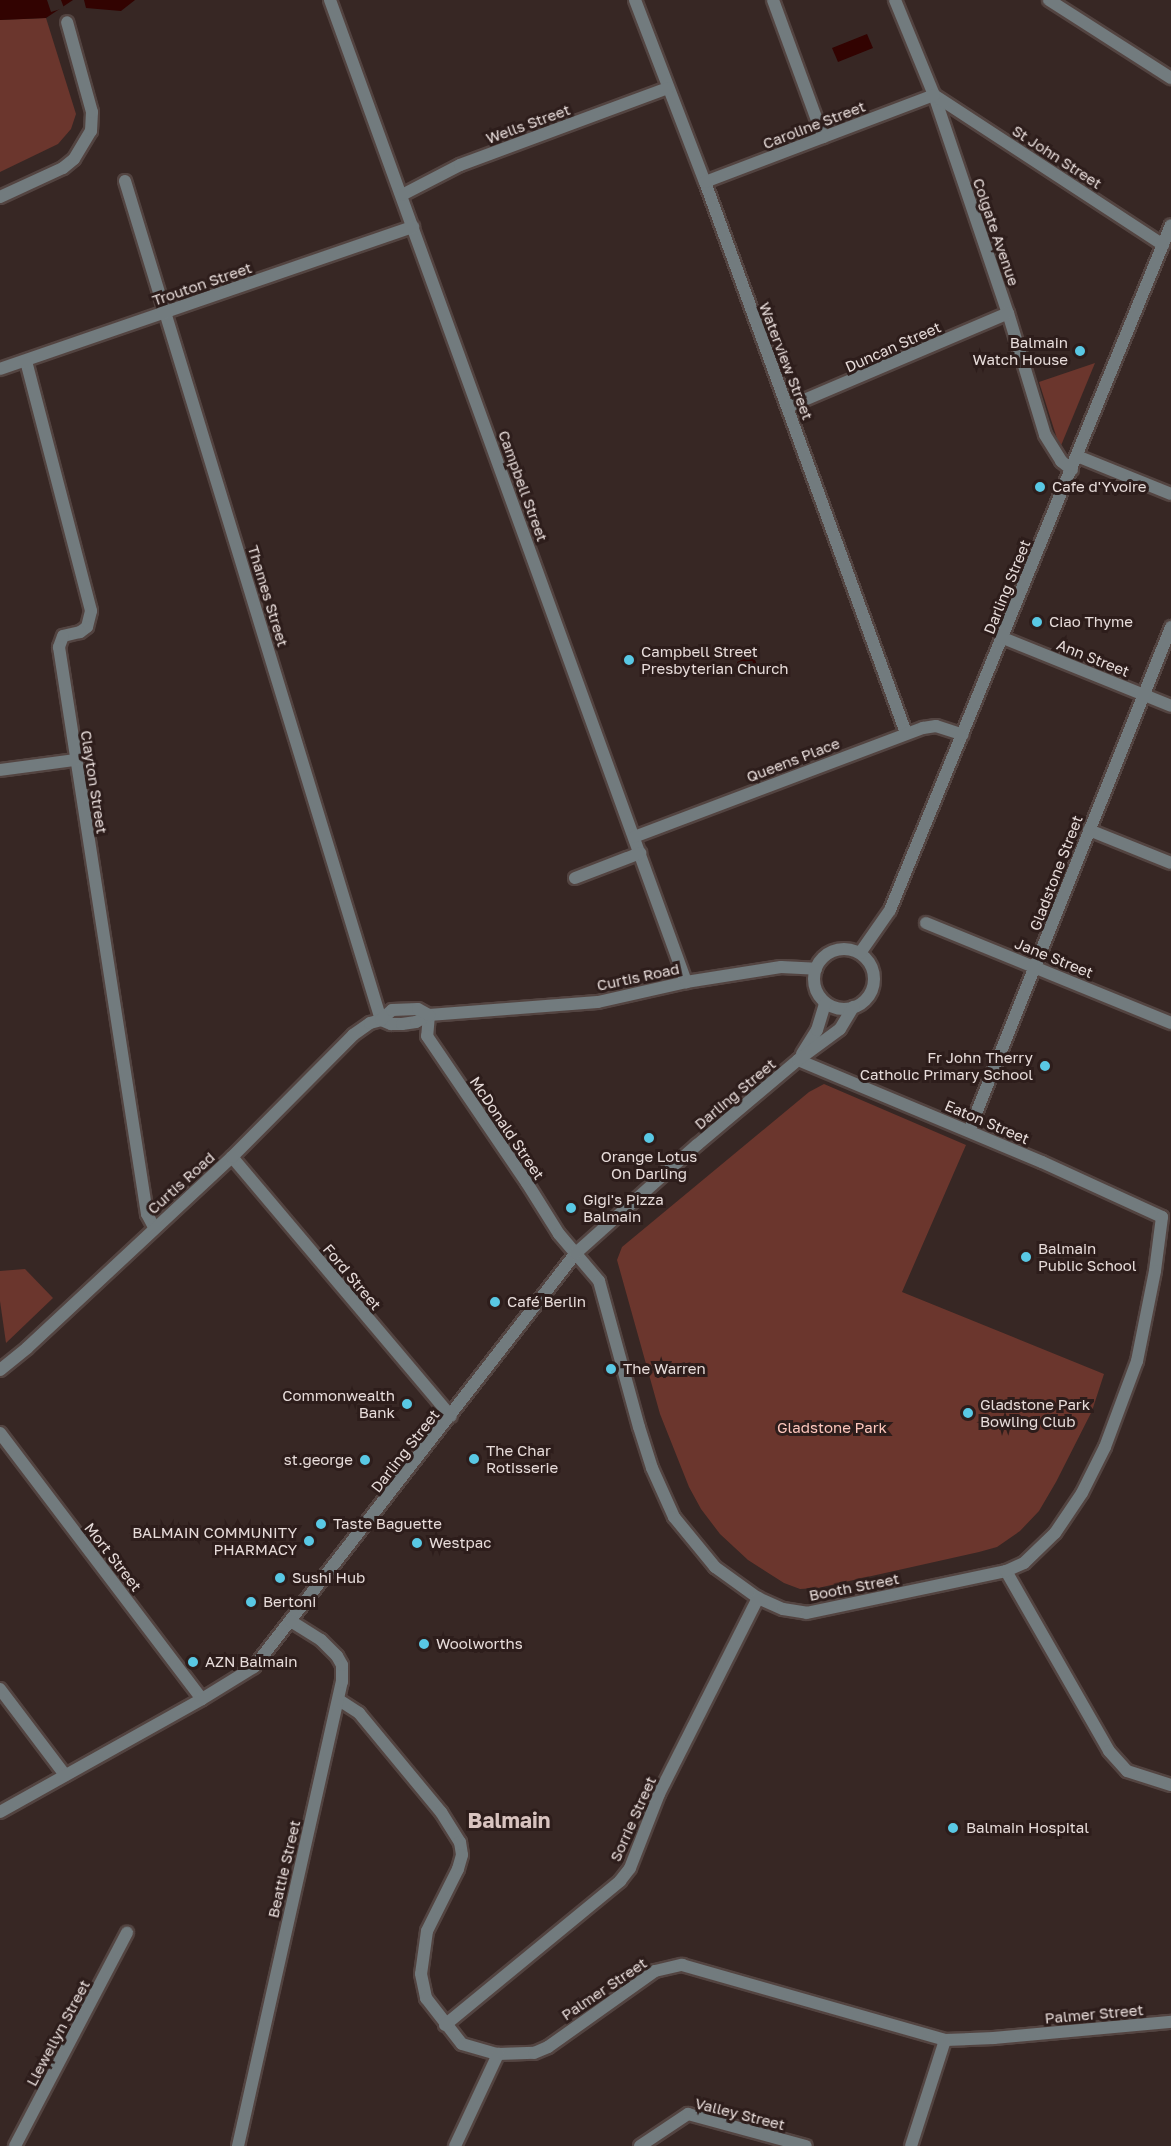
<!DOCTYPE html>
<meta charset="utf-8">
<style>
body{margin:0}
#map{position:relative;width:1171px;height:2146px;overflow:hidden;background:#372724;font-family:"Golos Text",sans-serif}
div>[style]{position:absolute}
.green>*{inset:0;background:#6b362d}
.water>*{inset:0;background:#320301}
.pier>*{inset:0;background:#372724}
.roads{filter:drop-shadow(2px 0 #534441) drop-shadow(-2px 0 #534441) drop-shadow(0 2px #534441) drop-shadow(0 -2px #534441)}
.minor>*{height:12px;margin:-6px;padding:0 6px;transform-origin:6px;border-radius:6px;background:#727b7e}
.tertiary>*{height:12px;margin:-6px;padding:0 6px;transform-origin:6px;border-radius:6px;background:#727b7e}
.tertiary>.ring{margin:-6px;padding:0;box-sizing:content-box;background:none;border:12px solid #727b7e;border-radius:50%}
.dots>*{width:16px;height:16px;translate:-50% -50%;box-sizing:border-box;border:3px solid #2d1d1b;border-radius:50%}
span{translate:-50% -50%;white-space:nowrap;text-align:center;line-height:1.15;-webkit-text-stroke:6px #2d1d1b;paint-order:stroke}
.street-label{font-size:15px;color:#e7dcda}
.poi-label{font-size:15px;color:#e7dcda}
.right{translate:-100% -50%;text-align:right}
.left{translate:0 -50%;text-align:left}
.park-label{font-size:15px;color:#fdc7bd}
.district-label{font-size:21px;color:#d8c3bf;font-weight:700}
</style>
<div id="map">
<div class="green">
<div style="clip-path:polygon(46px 18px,76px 114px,71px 129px,58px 144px,0 172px,0 20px)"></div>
<div style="clip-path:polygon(1095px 363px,1060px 448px,1039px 382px)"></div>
<div style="clip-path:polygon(824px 1084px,966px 1145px,902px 1292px,1104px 1374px,1092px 1411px,1056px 1482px,1039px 1511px,1020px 1531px,997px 1547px,979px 1552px,818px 1588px,800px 1589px,784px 1583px,748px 1560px,720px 1534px,701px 1509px,689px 1487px,660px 1414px,617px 1260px,622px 1247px,809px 1092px)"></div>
<div style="clip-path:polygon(25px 1269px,53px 1298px,6px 1343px,0 1301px,0 1271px)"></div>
</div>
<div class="water">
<div style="clip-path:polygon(0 0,73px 0,46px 18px,0 20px)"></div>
<div style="clip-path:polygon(84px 0,135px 0,121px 11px,86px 8px)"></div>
<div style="clip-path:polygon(867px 34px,873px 48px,838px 62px,832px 48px)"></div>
<div style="clip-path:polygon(753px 655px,758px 667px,741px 674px,737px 662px)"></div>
</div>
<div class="pier">
<div style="clip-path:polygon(47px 0,61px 0,64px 8px,51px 12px)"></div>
</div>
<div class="roads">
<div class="minor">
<div style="left:330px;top:0;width:1045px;rotate:70.07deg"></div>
<div style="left:635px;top:0;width:195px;rotate:69deg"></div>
<div style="left:705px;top:182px;width:587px;rotate:69.96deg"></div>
<div style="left:773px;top:0;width:146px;rotate:69.9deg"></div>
<div style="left:895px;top:0;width:103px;rotate:67.7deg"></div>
<div style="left:934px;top:95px;width:230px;rotate:71.3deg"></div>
<div style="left:1008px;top:313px;width:127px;rotate:73.1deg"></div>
<div style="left:1045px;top:435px;width:31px;rotate:58deg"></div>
<div style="left:1061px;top:461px;width:14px;rotate:39deg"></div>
<div style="left:1049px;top:0;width:145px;rotate:32.6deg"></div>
<div style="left:934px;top:95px;width:274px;rotate:33.2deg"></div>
<div style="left:125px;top:181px;width:877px;rotate:73.03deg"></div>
<div style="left:705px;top:182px;width:245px;rotate:-20.8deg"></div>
<div style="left:402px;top:195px;width:65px;rotate:-27.3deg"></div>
<div style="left:460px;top:165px;width:222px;rotate:-20.3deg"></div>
<div style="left:0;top:197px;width:69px;rotate:-24.7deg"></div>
<div style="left:63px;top:168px;width:14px;rotate:-39deg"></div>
<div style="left:74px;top:159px;width:33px;rotate:-59deg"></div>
<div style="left:91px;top:131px;width:19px;rotate:-87deg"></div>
<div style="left:92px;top:112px;width:93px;rotate:-105.5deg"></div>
<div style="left:26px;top:361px;width:258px;rotate:75.4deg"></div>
<div style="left:91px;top:611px;width:16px;rotate:104deg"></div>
<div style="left:87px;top:627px;width:9px;rotate:144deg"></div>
<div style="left:80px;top:632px;width:17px;rotate:167deg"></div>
<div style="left:63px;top:636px;width:12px;rotate:110deg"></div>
<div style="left:59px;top:647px;width:574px;rotate:81.18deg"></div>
<div style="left:147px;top:1214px;width:15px;rotate:62deg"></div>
<div style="left:0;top:369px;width:437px;rotate:-19deg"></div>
<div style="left:788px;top:407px;width:239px;rotate:-23.1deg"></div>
<div style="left:1077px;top:456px;width:101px;rotate:22deg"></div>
<div style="left:1003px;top:638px;width:181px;rotate:22deg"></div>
<div style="left:0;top:770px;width:76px;rotate:-7.6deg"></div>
<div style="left:1089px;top:830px;width:88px;rotate:21.9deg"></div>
<div style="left:634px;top:837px;width:309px;rotate:-20.7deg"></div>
<div style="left:923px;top:728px;width:13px;rotate:-9deg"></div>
<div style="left:936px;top:726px;width:28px;rotate:18deg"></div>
<div style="left:575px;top:878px;width:70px;rotate:-21deg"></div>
<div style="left:926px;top:923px;width:265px;rotate:22.2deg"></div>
<div style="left:429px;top:1015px;width:21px;rotate:95deg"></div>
<div style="left:427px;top:1036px;width:178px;rotate:55.8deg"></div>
<div style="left:527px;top:1183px;width:60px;rotate:57.9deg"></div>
<div style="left:559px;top:1234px;width:62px;rotate:49.6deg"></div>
<div style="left:599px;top:1281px;width:151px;rotate:74.7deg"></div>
<div style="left:639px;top:1427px;width:43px;rotate:72.4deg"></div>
<div style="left:652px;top:1468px;width:54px;rotate:65.8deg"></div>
<div style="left:674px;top:1517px;width:65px;rotate:50.6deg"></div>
<div style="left:715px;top:1567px;width:53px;rotate:35.8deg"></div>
<div style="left:758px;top:1598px;width:27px;rotate:24deg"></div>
<div style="left:783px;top:1609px;width:24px;rotate:9deg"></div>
<div style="left:807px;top:1613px;width:203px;rotate:-11.9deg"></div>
<div style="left:1006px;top:1571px;width:207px;rotate:60.2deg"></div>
<div style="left:1109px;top:1751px;width:27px;rotate:48deg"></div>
<div style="left:1127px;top:1771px;width:46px;rotate:17.7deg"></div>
<div style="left:381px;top:1020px;width:11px;rotate:22deg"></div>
<div style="left:391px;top:1024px;width:11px"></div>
<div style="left:402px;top:1024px;width:14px;rotate:-8deg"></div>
<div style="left:416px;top:1022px;width:15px;rotate:-28deg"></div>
<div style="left:429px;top:1015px;width:169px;rotate:-4.4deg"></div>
<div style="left:598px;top:1002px;width:90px;rotate:-12.8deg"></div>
<div style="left:686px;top:982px;width:96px;rotate:-9deg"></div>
<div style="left:781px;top:967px;width:35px;rotate:3deg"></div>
<div style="left:798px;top:1060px;width:264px;rotate:22.7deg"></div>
<div style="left:1042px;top:1162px;width:132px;rotate:24.6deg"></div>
<div style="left:1162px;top:1217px;width:54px;rotate:97.4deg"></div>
<div style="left:1155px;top:1271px;width:92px;rotate:101.3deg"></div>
<div style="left:1137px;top:1361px;width:92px;rotate:110.4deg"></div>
<div style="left:1105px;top:1447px;width:51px;rotate:116.6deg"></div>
<div style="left:1082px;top:1493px;width:48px;rotate:124deg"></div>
<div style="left:1055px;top:1533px;width:43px;rotate:135.9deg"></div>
<div style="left:1024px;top:1563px;width:20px;rotate:156deg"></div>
<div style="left:969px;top:1131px;width:543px;rotate:-68.16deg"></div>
<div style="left:232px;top:1157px;width:339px;rotate:49.8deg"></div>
<div style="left:0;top:1370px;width:35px;rotate:-39deg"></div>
<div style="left:27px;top:1348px;width:280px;rotate:-43deg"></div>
<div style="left:232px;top:1157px;width:172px;rotate:-45.2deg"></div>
<div style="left:353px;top:1035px;width:21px;rotate:-35deg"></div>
<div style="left:370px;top:1023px;width:11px;rotate:-15deg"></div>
<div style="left:381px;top:1020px;width:15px;rotate:-42deg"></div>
<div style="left:392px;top:1010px;width:26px;rotate:-2deg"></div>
<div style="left:418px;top:1009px;width:13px;rotate:29deg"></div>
<div style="left:0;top:1433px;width:334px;rotate:52.8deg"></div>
<div style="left:0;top:1689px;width:108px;rotate:52.9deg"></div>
<div style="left:339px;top:1700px;width:24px;rotate:33deg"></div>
<div style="left:359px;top:1713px;width:129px;rotate:50.4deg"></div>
<div style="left:441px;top:1812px;width:36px;rotate:58deg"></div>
<div style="left:460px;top:1842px;width:13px;rotate:81deg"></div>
<div style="left:462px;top:1855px;width:15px;rotate:106deg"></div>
<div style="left:458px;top:1869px;width:69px;rotate:116.6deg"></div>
<div style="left:427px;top:1931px;width:43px;rotate:97.9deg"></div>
<div style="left:421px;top:1974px;width:25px;rotate:78deg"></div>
<div style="left:426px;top:1998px;width:58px;rotate:52deg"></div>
<div style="left:462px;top:2044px;width:37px;rotate:16deg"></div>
<div style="left:498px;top:2054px;width:36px;rotate:-2deg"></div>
<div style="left:534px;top:2053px;width:15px;rotate:-23deg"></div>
<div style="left:548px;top:2047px;width:131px;rotate:-35.4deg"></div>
<div style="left:655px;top:1971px;width:28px;rotate:-13deg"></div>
<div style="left:682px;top:1965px;width:273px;rotate:15.9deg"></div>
<div style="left:945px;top:2040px;width:49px;rotate:-2.3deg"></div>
<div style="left:994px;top:2038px;width:178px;rotate:-5.2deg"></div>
<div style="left:445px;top:2025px;width:227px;rotate:-39.4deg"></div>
<div style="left:620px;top:1881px;width:16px;rotate:-52deg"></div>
<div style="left:630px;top:1868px;width:79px;rotate:-68.6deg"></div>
<div style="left:659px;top:1794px;width:220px;rotate:-63.2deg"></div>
<div style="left:15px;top:2146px;width:241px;rotate:-62.3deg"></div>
<div style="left:455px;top:2146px;width:102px;rotate:-64.9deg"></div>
<div style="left:640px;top:2146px;width:58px;rotate:-33.7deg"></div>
<div style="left:688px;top:2114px;width:122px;rotate:15.2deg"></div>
<div style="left:911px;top:2146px;width:111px;rotate:-72.2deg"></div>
</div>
<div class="tertiary">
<div class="ring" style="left:814px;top:949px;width:48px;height:48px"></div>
<div style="left:860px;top:953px;width:52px;rotate:-55.1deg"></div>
<div style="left:890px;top:910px;width:740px;rotate:-67.7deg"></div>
<div style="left:802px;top:1054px;width:28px;rotate:-58deg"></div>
<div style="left:817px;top:1030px;width:28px;rotate:-73deg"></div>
<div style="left:0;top:1812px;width:231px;rotate:-29.2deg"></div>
<div style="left:202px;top:1699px;width:61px;rotate:-31.6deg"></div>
<div style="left:254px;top:1667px;width:524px;rotate:-52.13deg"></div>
<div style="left:576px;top:1253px;width:162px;rotate:-41.8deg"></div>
<div style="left:697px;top:1145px;width:132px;rotate:-40.1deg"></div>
<div style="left:798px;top:1060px;width:52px;rotate:-36.4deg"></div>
<div style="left:840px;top:1029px;width:26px;rotate:-59deg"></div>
<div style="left:238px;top:2146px;width:476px;rotate:-77.4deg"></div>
<div style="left:342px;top:1682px;width:17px;rotate:-90deg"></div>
<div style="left:342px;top:1665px;width:10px;rotate:-119deg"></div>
<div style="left:337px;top:1656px;width:23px;rotate:-135deg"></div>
<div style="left:321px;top:1640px;width:36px;rotate:-148deg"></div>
</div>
</div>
<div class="dots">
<div style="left:1080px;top:351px;background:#59c8e4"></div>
<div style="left:1040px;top:487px;background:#59c8e4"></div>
<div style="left:1037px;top:622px;background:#59c8e4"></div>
<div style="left:629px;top:660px;background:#59c8e4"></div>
<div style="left:1045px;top:1066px;background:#59c8e4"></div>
<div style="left:649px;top:1138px;background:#59c8e4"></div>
<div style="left:571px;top:1208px;background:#59c8e4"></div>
<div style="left:1026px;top:1257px;background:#59c8e4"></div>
<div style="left:495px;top:1302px;background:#59c8e4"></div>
<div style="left:611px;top:1369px;background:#59c8e4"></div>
<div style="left:407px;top:1404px;background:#59c8e4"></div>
<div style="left:968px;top:1413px;background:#59c8e4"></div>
<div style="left:474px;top:1459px;background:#59c8e4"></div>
<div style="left:365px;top:1460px;background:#59c8e4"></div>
<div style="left:321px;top:1524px;background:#59c8e4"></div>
<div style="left:309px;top:1541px;background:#59c8e4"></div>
<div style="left:417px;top:1543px;background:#59c8e4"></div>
<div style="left:280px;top:1578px;background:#59c8e4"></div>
<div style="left:251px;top:1602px;background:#59c8e4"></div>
<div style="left:424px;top:1644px;background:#59c8e4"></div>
<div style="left:193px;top:1662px;background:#59c8e4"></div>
<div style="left:953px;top:1828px;background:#59c8e4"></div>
</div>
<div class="street-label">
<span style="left:528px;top:124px;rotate:-20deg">Wells Street</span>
<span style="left:814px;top:125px;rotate:-21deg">Caroline Street</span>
<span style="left:1057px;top:157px;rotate:33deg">St John Street</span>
<span style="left:996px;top:232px;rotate:71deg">Colgate Avenue</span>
<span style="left:202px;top:284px;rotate:-19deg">Trouton Street</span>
<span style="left:893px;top:347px;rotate:-24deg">Duncan Street</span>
<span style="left:786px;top:361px;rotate:69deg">Waterview Street</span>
<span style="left:523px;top:486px;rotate:70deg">Campbell Street</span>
<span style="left:1007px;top:587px;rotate:-68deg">Darling Street</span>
<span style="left:268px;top:596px;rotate:73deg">Thames Street</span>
<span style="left:1093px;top:658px;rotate:22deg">Ann Street</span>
<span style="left:793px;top:760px;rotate:-21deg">Queens Place</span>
<span style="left:94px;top:782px;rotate:81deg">Clayton Street</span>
<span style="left:1056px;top:873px;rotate:-69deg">Gladstone Street</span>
<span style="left:1054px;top:958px;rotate:22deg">Jane Street</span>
<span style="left:638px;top:977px;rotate:-12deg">Curtis Road</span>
<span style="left:735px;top:1094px;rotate:-40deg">Darling Street</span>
<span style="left:987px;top:1122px;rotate:23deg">Eaton Street</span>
<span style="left:507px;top:1128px;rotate:56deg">McDonald Street</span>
<span style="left:181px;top:1183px;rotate:-42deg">Curtis Road</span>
<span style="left:352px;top:1277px;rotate:50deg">Ford Street</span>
<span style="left:405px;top:1451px;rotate:-52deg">Darling Street</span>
<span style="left:113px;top:1557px;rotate:52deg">Mort Street</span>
<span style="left:854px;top:1587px;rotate:-11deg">Booth Street</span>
<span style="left:633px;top:1819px;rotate:-66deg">Sorrie Street</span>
<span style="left:284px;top:1869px;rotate:-77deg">Beattie Street</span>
<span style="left:604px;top:1989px;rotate:-34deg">Palmer Street</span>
<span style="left:1094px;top:2014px;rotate:-5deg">Palmer Street</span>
<span style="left:58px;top:2033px;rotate:-62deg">Llewellyn Street</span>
<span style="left:740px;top:2114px;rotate:14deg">Valley Street</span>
</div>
<div class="poi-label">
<span class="right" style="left:1068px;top:351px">Balmain<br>Watch House</span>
<span class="left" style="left:1052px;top:487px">Cafe d'Yvoire</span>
<span class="left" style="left:1049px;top:622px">Ciao Thyme</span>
<span class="left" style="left:641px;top:660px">Campbell Street<br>Presbyterian Church</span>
<span class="right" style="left:1033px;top:1066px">Fr John Therry<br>Catholic Primary School</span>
<span style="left:649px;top:1165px">Orange Lotus<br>On Darling</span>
<span class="left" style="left:583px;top:1208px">Gigi's Pizza<br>Balmain</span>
<span class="left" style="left:1038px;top:1257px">Balmain<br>Public School</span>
<span class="left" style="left:507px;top:1302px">Café Berlin</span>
<span class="left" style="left:623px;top:1369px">The Warren</span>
<span class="right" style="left:395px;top:1404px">Commonwealth<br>Bank</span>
<span class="left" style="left:980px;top:1413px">Gladstone Park<br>Bowling Club</span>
<span class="left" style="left:486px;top:1459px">The Char<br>Rotisserie</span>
<span class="right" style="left:353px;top:1460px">st.george</span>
<span class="left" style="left:333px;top:1524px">Taste Baguette</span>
<span class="right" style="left:297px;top:1541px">BALMAIN COMMUNITY<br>PHARMACY</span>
<span class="left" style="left:429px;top:1543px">Westpac</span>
<span class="left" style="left:292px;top:1578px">Sushi Hub</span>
<span class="left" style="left:263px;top:1602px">Bertoni</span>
<span class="left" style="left:436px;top:1644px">Woolworths</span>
<span class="left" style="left:205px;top:1662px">AZN Balmain</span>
<span class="left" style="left:966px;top:1828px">Balmain Hospital</span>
</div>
<div class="park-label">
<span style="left:832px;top:1428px">Gladstone Park</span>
</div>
<div class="district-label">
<span style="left:509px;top:1820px">Balmain</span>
</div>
</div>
